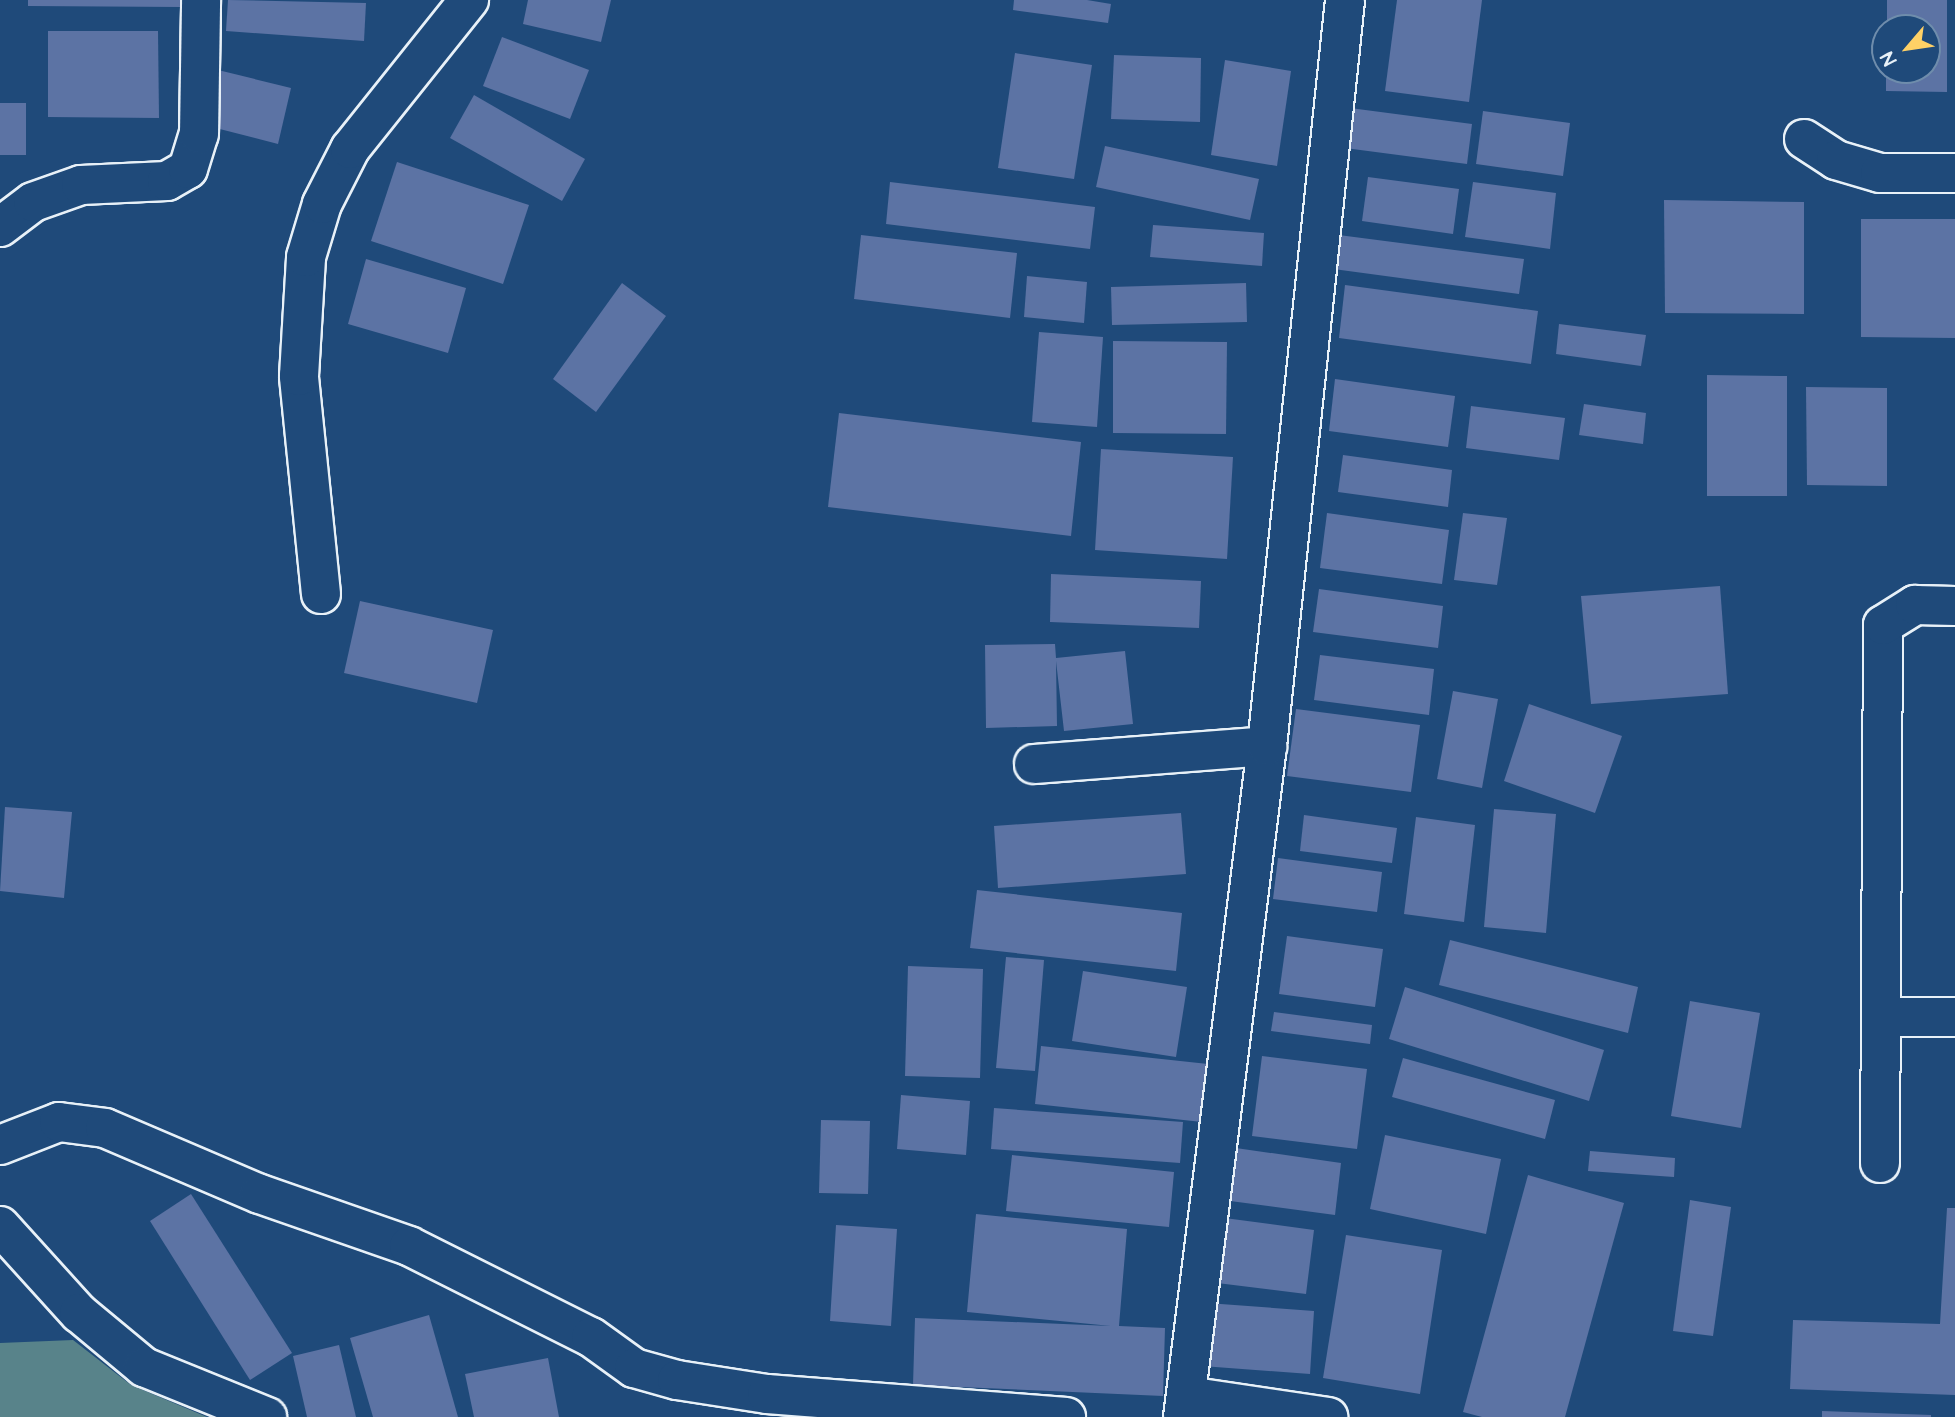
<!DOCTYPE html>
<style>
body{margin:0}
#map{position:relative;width:1955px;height:1417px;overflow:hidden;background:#1f4a7a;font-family:"Architects Daughter",sans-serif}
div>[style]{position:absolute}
.green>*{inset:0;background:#58838a}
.building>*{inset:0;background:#5c73a4}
.roads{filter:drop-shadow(2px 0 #e8f1f8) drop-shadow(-2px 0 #e8f1f8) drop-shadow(0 2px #e8f1f8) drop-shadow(0 -2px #e8f1f8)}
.minor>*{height:38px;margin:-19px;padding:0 19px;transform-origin:19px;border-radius:19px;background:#1f4a7a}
span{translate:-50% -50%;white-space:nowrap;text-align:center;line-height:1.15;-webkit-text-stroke:6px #1f4a7a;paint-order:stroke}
.north{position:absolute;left:1871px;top:14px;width:70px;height:70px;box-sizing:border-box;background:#1f4a7a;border:2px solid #6f8dac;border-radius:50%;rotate:241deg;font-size:19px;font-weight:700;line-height:28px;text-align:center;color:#e8f1f8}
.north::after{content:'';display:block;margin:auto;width:24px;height:32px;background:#ffd166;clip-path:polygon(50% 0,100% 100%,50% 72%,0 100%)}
</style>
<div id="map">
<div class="green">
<div style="clip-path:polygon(73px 1340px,131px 1385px,207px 1417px,0 1417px,0 1343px)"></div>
</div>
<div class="building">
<div style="clip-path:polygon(28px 0,180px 0,180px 7px,28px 6px)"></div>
<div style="clip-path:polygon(228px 0,366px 3px,364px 41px,226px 31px)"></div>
<div style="clip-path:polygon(528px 0,611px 0,601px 42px,523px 24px)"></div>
<div style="clip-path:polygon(1014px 0,1087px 0,1111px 4px,1108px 23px,1013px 10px)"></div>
<div style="clip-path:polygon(1397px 0,1482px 0,1469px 102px,1385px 91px)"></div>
<div style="clip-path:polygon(1887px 0,1947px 0,1947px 92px,1886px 91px,1886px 70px,1927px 70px,1927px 28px,1887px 28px)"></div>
<div style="clip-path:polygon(48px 31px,158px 31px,159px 118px,48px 117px)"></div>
<div style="clip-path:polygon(502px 37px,589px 70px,570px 119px,483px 86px)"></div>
<div style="clip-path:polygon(1015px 53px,1092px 65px,1074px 179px,998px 168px)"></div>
<div style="clip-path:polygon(1114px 55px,1201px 58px,1200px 122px,1111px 119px)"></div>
<div style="clip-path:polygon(1225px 60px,1291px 71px,1277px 166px,1211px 155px)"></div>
<div style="clip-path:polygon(218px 70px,291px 88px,278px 144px,204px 125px)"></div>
<div style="clip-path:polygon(474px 95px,585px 159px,562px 201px,450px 138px)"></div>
<div style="clip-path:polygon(0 103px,26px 103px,26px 155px,0 155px)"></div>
<div style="clip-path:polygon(1350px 108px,1472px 124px,1467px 164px,1345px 148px)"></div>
<div style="clip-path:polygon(1483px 111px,1570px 123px,1563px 176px,1476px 164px)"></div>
<div style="clip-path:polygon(1105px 146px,1259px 179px,1250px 220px,1096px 187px)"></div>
<div style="clip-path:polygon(397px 162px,529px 205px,503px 284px,371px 241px)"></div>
<div style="clip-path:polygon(1368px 177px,1459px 189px,1453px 234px,1362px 221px)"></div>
<div style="clip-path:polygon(890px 182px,1095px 207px,1090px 249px,886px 224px)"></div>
<div style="clip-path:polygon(1473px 182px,1556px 193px,1550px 249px,1465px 237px)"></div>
<div style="clip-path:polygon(1664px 200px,1804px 202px,1804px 314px,1665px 313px)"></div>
<div style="clip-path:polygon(1861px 219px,1955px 219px,1955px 338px,1861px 337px)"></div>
<div style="clip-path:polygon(1153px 225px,1264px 233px,1262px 266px,1150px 257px)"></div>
<div style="clip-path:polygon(1331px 234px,1524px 259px,1519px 294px,1326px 268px)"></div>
<div style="clip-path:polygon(861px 235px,1017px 253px,1010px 318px,854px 299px)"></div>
<div style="clip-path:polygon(366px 259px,466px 288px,448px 353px,348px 324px)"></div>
<div style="clip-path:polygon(1027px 276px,1087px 282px,1084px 323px,1024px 317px)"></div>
<div style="clip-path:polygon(622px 283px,666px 316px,596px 412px,553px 379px)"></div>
<div style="clip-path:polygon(1246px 283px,1247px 322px,1112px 325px,1111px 287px)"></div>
<div style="clip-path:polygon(1345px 285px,1538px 311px,1531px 364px,1339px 338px)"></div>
<div style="clip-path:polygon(1559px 324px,1646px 335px,1641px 366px,1556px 354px)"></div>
<div style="clip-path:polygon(1039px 332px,1103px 337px,1097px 427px,1032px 422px)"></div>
<div style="clip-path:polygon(1113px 341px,1227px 342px,1226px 434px,1113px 433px)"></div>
<div style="clip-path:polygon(1707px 375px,1787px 376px,1787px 496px,1707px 496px)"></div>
<div style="clip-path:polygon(1335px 379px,1455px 396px,1448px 447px,1329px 431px)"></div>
<div style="clip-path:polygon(1806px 387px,1887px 388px,1887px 486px,1807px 485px)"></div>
<div style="clip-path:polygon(1584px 404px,1646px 413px,1643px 444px,1579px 435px)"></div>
<div style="clip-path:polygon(1471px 406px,1565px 418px,1559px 460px,1466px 448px)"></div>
<div style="clip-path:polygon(839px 413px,1081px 442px,1071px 536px,828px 507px)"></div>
<div style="clip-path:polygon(1101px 449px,1233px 457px,1227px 559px,1095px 550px)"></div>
<div style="clip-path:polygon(1343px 455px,1452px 470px,1448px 507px,1338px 492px)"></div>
<div style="clip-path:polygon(1327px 513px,1449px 530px,1442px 584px,1320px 568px)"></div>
<div style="clip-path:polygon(1463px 513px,1507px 518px,1497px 585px,1454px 580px)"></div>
<div style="clip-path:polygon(1051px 574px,1201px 581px,1199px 628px,1050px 622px)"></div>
<div style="clip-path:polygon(1720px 586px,1728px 694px,1591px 704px,1581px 596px)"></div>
<div style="clip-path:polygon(1319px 589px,1443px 606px,1438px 648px,1313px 632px)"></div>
<div style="clip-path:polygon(360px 601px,493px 630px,477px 703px,344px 673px)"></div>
<div style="clip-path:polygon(1055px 644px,1056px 658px,1125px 651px,1133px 724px,1064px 731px,1056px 661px,1057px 726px,986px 728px,985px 645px)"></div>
<div style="clip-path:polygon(1320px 655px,1434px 669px,1429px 715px,1314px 700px)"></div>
<div style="clip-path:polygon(1453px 691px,1498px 699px,1482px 788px,1437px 779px)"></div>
<div style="clip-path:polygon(1529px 704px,1622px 736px,1595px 813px,1504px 781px)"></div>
<div style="clip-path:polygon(1296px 709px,1420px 725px,1411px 792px,1287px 776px)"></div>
<div style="clip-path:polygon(5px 807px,72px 812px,64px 898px,0 891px)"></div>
<div style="clip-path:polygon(1494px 809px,1556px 814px,1546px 933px,1484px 927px)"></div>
<div style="clip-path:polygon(1181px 813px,1186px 874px,998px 888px,994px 826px)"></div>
<div style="clip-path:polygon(1304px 815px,1397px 828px,1392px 863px,1300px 851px)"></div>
<div style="clip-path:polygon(1416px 817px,1475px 825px,1464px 922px,1404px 914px)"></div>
<div style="clip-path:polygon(1278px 858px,1382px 872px,1377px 912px,1273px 899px)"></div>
<div style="clip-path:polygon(977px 890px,1182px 913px,1176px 971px,970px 948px)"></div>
<div style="clip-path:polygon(1287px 936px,1383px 949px,1375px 1007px,1279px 994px)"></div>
<div style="clip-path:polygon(1450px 940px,1638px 987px,1628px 1033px,1439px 985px)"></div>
<div style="clip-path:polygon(1006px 957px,1044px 960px,1035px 1071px,996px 1068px)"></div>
<div style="clip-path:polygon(908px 966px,983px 969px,980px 1078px,905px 1076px)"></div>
<div style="clip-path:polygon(1083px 971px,1187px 987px,1176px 1057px,1072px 1041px)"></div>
<div style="clip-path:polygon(1405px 987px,1604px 1050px,1589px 1101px,1389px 1039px)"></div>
<div style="clip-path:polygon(1690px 1001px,1760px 1013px,1741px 1128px,1671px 1116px)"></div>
<div style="clip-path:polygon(1274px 1012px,1372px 1025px,1370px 1044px,1271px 1031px)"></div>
<div style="clip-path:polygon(1041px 1046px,1208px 1064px,1202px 1122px,1035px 1104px)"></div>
<div style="clip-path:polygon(1262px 1056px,1367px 1069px,1357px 1149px,1252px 1136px)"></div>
<div style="clip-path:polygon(1403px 1058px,1555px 1100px,1545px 1139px,1392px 1097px)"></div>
<div style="clip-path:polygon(901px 1095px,970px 1101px,966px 1155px,897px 1149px)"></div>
<div style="clip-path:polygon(994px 1108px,1183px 1122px,1180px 1163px,991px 1149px)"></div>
<div style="clip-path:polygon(821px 1120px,870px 1121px,868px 1194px,819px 1193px)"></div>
<div style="clip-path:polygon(1385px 1135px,1501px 1159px,1486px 1234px,1370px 1209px)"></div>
<div style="clip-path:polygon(1222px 1146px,1341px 1163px,1335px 1215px,1215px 1199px)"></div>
<div style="clip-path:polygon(1590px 1151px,1675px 1158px,1674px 1177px,1588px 1171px)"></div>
<div style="clip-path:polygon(1012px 1155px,1174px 1172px,1169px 1227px,1006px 1211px)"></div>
<div style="clip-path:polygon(1528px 1175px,1624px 1203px,1565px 1417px,1482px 1417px,1463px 1412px)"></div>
<div style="clip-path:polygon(191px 1194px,292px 1353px,250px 1380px,150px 1221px)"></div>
<div style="clip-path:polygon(1690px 1200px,1731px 1207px,1713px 1336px,1673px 1331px)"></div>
<div style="clip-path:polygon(1947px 1208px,1955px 1208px,1955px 1395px,1790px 1389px,1793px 1320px,1940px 1324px)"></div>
<div style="clip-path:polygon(976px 1214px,1127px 1229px,1119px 1326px,1165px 1328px,1163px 1396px,913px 1385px,915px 1318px,1111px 1326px,967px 1312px)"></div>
<div style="clip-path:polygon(1217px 1217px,1314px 1230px,1306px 1294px,1209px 1282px)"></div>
<div style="clip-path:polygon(836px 1225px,897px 1229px,891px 1326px,830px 1321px)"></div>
<div style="clip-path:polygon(1346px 1235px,1442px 1250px,1420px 1394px,1323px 1378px)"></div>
<div style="clip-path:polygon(1207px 1303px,1314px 1311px,1310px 1374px,1202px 1366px)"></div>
<div style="clip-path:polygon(429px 1315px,458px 1417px,373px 1417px,350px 1338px)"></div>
<div style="clip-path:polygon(339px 1345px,356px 1417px,307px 1417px,293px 1356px)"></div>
<div style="clip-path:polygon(548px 1358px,559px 1417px,474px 1417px,465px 1374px)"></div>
<div style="clip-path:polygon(1822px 1411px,1931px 1415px,1931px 1417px,1822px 1417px)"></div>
</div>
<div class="roads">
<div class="minor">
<div style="left:1804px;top:139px;width:38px;rotate:33deg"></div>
<div style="left:1836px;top:160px;width:46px;rotate:16.5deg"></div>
<div style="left:1880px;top:173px;width:75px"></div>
<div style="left:0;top:227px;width:41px;rotate:-37.1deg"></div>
<div style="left:33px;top:202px;width:51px;rotate:-19.5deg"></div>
<div style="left:81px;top:185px;width:86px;rotate:-2.7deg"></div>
<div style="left:167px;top:181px;width:24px;rotate:-30deg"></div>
<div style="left:188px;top:169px;width:37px;rotate:-73deg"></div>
<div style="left:199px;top:134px;width:134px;rotate:-89.1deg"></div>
<div style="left:321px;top:594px;width:219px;rotate:-95.8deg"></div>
<div style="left:299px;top:376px;width:119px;rotate:-86.6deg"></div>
<div style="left:306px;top:257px;width:55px;rotate:-73.2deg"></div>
<div style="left:322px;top:204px;width:62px;rotate:-63deg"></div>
<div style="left:350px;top:149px;width:191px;rotate:-51.4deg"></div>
<div style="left:1034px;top:764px;width:234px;rotate:-4.4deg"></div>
<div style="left:1882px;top:1017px;width:73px"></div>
<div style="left:0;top:1145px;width:63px;rotate:-21.3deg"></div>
<div style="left:59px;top:1122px;width:46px;rotate:7.4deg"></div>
<div style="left:105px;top:1128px;width:168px;rotate:23.1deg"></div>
<div style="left:260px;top:1194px;width:158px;rotate:19.2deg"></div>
<div style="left:409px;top:1246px;width:203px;rotate:26.6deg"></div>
<div style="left:591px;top:1337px;width:53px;rotate:35.8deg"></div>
<div style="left:634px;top:1368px;width:45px;rotate:15.6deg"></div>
<div style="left:677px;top:1380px;width:91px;rotate:8.8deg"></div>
<div style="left:767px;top:1394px;width:300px;rotate:4.4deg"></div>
<div style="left:1880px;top:1163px;width:538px;rotate:-89.68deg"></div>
<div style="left:1883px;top:625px;width:38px;rotate:-32deg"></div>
<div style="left:1915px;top:605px;width:40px;rotate:1.4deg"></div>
<div style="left:0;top:1226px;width:118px;rotate:47.8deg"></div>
<div style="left:79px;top:1313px;width:85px;rotate:39.7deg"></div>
<div style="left:144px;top:1367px;width:133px;rotate:22.1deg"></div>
<div style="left:1187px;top:1396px;width:143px;rotate:8.5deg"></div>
<div style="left:1183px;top:1417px;width:676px;rotate:-82.86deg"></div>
<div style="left:1267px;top:746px;width:750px;rotate:-84.03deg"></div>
</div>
</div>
<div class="north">N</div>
</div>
